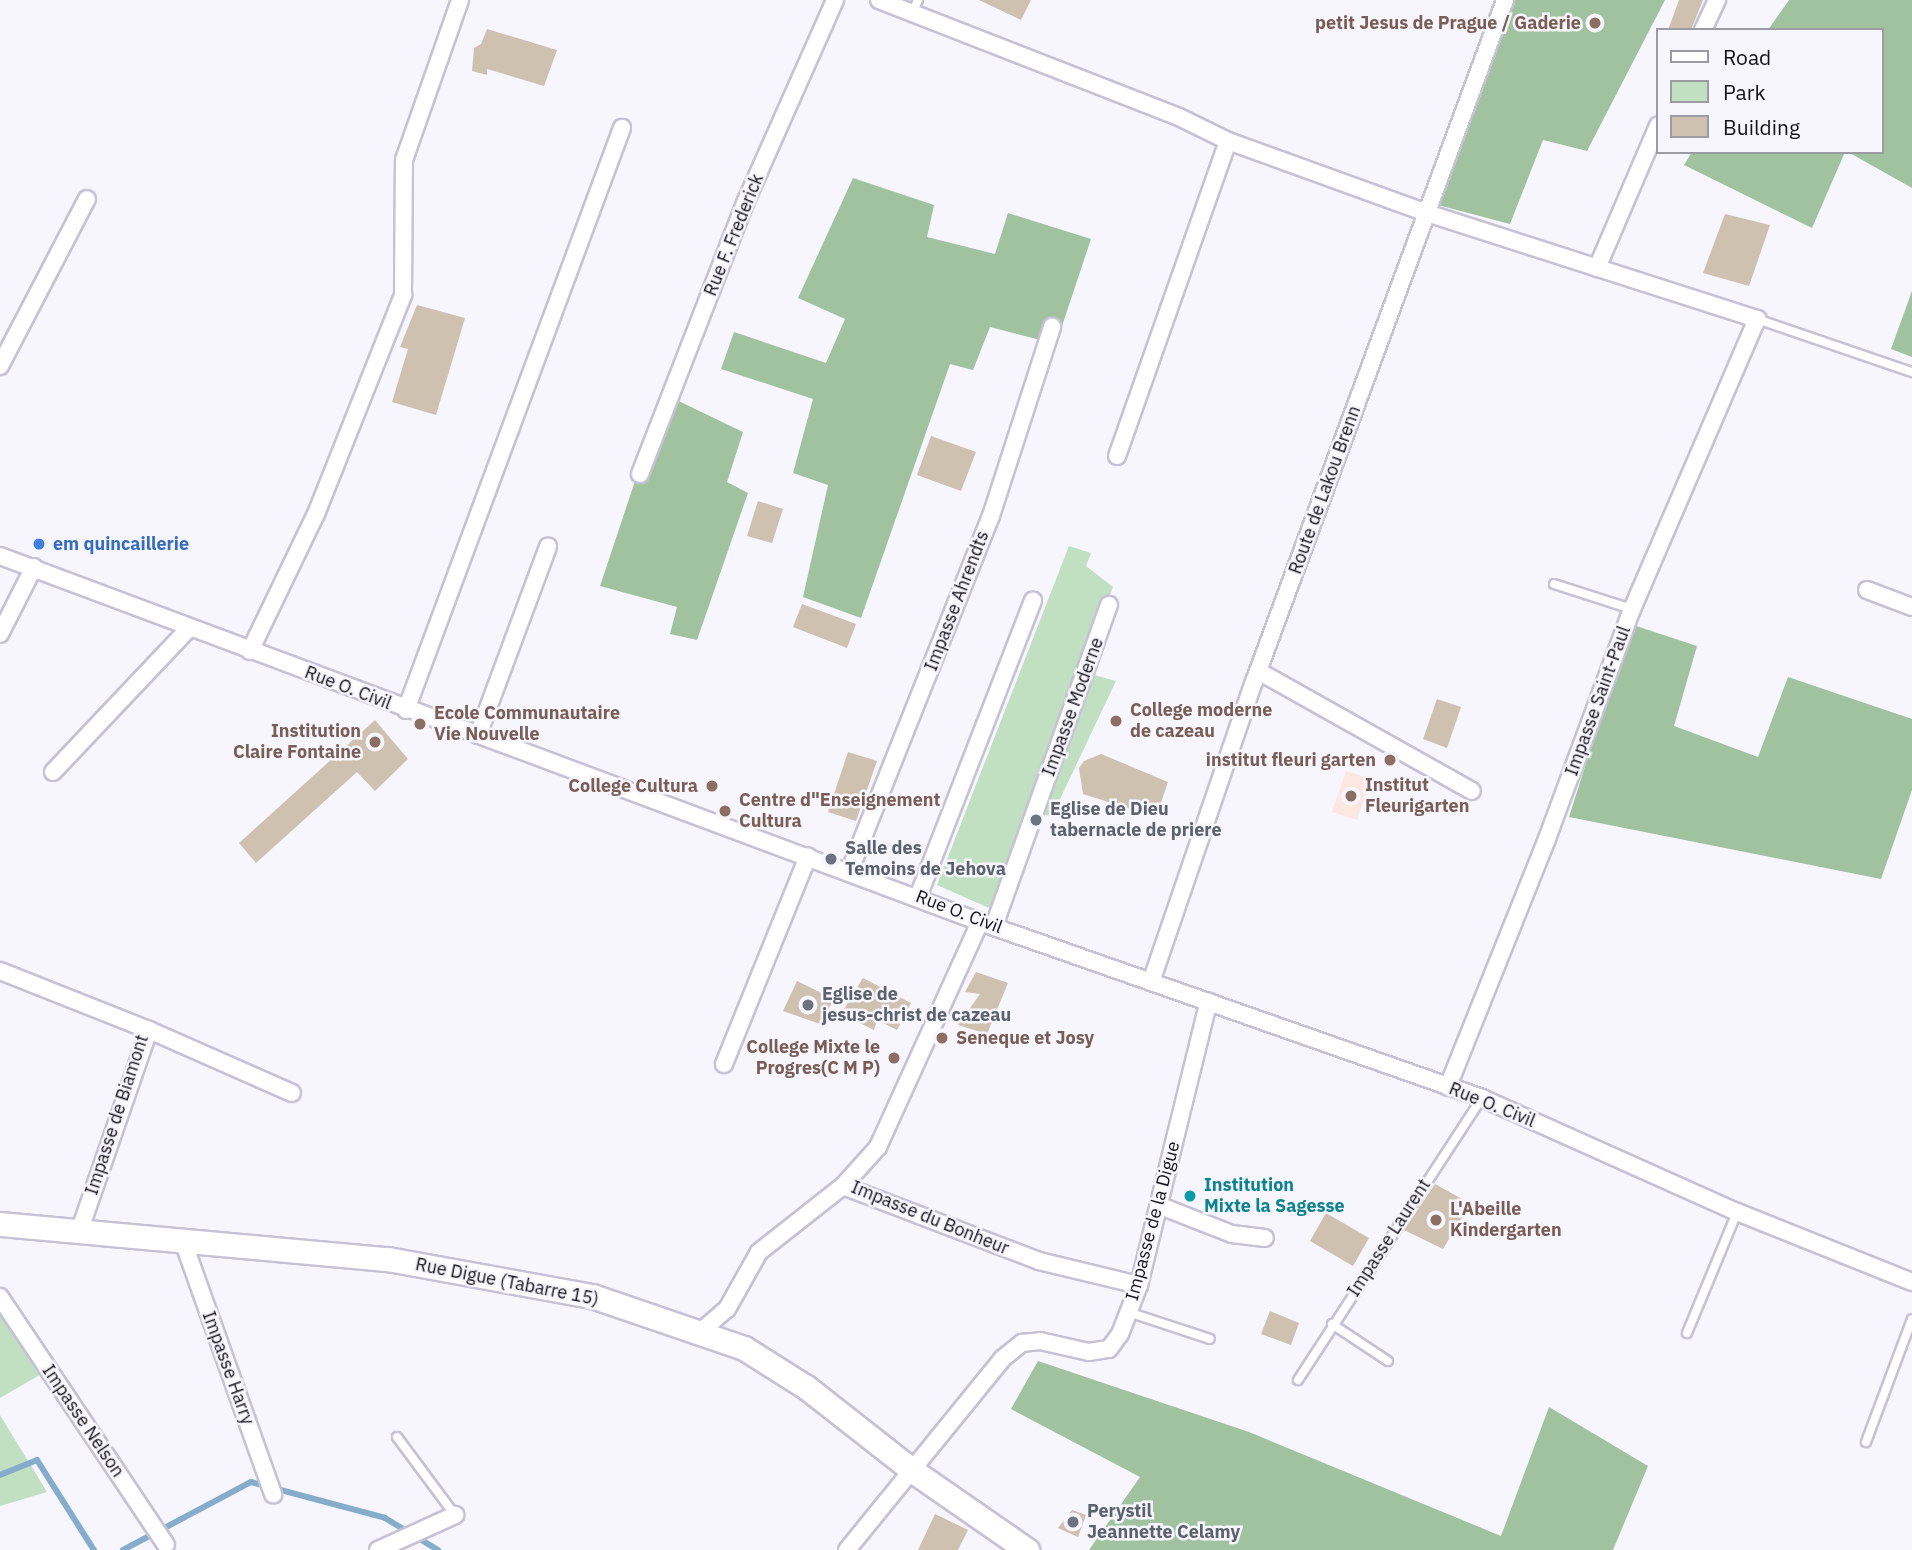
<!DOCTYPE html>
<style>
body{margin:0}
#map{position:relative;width:1912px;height:1550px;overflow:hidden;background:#f7f5fd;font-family:"IBM Plex Sans",sans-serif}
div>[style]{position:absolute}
.education>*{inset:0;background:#fce8e0}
.green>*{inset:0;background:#c1dfc1}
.forest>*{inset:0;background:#a0c29f}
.stream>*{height:6px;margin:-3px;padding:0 3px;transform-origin:3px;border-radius:3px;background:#85adcb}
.building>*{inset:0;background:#cec1af}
.roads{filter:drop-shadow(2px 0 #c6c1d5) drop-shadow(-2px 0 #c6c1d5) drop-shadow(0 2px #c6c1d5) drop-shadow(0 -2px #c6c1d5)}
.lane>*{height:8px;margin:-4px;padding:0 4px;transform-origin:4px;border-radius:4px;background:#fff}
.street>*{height:16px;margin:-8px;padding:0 8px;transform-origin:8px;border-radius:8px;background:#fff}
.secondary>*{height:23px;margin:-11.5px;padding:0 11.5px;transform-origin:11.5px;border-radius:11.5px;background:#fff}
.dots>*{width:19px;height:19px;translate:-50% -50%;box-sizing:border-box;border:4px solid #f7f5fd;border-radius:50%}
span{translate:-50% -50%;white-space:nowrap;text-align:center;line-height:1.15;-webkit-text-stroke:5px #f7f5fd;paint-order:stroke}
.education-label{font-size:18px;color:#785e54;font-weight:700}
.right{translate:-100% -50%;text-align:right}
.left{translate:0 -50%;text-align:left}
.street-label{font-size:18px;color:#141219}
.shop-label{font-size:18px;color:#366cbe;font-weight:700}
.worship-label{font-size:18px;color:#5b616d;font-weight:700}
.culture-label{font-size:18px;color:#0d838f;font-weight:700}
.legend{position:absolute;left:1656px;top:28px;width:228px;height:126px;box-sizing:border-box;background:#f7f5fd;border:2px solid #9c9aa2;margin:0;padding:9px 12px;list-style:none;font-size:21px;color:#141219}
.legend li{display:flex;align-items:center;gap:14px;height:35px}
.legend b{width:35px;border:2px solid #9c9aa2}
</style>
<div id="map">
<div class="education">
<div style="clip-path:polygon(1346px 771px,1371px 779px,1357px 820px,1332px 812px)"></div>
</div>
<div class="green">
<div style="clip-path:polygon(1069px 546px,1091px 553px,1086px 566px,1113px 587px,1080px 671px,1116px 681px,1052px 816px,1038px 814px,996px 911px,937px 885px)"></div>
<div style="clip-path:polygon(0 1313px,45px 1372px,0 1398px)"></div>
<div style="clip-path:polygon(0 1415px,47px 1492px,0 1506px)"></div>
</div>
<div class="forest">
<div style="clip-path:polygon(1511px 0,1665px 0,1587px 151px,1543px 140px,1510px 224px,1438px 205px)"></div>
<div style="clip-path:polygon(1789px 0,1912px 0,1912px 188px,1848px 152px,1882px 152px,1882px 30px,1768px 30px)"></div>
<div style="clip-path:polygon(1692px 152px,1845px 152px,1812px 228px,1684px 165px)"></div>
<div style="clip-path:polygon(853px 178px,934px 205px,927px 237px,995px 254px,1008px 213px,1091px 239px,1056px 344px,990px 327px,973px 370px,950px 364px,861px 618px,803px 597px,828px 485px,793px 473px,813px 399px,721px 369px,734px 332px,826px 363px,845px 319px,798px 298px)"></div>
<div style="clip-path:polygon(1912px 291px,1912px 357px,1891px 349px)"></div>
<div style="clip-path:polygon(664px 394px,743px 432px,727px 482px,748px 493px,697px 640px,670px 634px,677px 607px,600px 586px)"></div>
<div style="clip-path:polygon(1630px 624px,1697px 646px,1674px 726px,1758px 757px,1788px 677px,1912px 719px,1912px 790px,1881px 879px,1569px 817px)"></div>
<div style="clip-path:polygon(1038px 1361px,1249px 1432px,1501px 1536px,1549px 1407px,1648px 1466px,1613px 1550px,1089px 1550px,1140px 1477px,1011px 1409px)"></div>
</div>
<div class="stream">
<div style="left:0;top:1475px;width:40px;rotate:-22deg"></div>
<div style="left:37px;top:1460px;width:107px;rotate:57.7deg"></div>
<div style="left:123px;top:1550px;width:145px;rotate:-28deg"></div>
<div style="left:251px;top:1482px;width:139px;rotate:15deg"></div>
<div style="left:385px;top:1518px;width:62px;rotate:31.1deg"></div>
</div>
<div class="building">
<div style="clip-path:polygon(979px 0,1031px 0,1021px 20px)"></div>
<div style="clip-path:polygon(1679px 0,1703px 0,1691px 30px,1668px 30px)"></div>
<div style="clip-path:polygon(487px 29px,557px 50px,544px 86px,487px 69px,487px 75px,472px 71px,474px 48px,481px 44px)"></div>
<div style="clip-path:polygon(1725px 214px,1770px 225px,1749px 286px,1703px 273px)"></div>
<div style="clip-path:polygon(417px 305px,465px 318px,436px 415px,392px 402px,408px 349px,400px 347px)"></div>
<div style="clip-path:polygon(931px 436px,976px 452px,961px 491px,917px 475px)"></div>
<div style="clip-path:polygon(758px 501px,783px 509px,772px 543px,747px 536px)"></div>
<div style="clip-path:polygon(802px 604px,856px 624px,847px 648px,793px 627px)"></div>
<div style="clip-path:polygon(1437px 699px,1461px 707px,1447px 748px,1423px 739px)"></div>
<div style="clip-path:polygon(375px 720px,408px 759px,375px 791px,357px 772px,256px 863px,239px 843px)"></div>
<div style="clip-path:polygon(848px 752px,877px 761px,856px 821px,828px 812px)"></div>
<div style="clip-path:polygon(1101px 754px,1168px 782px,1156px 817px,1083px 794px,1079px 768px,1084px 761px)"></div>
<div style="clip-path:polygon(976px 972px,1008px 983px,987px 1034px,958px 1025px,980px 994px,965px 992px)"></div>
<div style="clip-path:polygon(863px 978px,911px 1003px,897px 1030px,877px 1020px,874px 1030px,841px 1014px)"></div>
<div style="clip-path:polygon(797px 981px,834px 999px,820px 1024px,783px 1011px)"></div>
<div style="clip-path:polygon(1435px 1184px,1462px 1199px,1458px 1206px,1467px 1209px,1443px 1249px,1404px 1230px)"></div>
<div style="clip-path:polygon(1326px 1213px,1369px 1238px,1353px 1266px,1310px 1241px)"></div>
<div style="clip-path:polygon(1270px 1311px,1299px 1323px,1291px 1345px,1261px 1334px)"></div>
<div style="clip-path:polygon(1072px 1510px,1086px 1515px,1078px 1537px,1058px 1528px)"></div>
<div style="clip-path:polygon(935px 1514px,968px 1530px,958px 1550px,918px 1550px)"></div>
</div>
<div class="roads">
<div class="lane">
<div style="left:912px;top:13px;width:14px;rotate:-65deg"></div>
<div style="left:1757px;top:319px;width:164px;rotate:18.9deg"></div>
<div style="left:1554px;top:584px;width:82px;rotate:17.8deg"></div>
<div style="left:1128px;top:1312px;width:86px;rotate:18.2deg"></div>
<div style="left:1332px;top:1324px;width:67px;rotate:33.5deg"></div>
<div style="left:1687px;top:1333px;width:131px;rotate:-67.5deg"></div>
<div style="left:1298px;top:1380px;width:337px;rotate:-56.9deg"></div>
<div style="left:397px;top:1437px;width:97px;rotate:53.4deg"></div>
<div style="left:1866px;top:1442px;width:131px;rotate:-69.5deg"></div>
</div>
<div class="street">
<div style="left:879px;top:0;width:322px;rotate:21.3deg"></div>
<div style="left:1179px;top:117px;width:55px;rotate:26.1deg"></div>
<div style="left:1228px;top:141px;width:334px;rotate:109.4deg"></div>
<div style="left:1703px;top:30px;width:33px;rotate:-65deg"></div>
<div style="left:1228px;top:141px;width:212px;rotate:19.9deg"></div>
<div style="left:1427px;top:213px;width:347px;rotate:17.8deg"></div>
<div style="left:1757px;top:319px;width:316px;rotate:113.3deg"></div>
<div style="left:1632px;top:609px;width:245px;rotate:110.3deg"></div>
<div style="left:1547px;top:839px;width:267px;rotate:111.8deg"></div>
<div style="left:1597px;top:268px;width:155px;rotate:-66.8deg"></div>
<div style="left:0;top:366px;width:188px;rotate:-62.5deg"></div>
<div style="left:640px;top:474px;width:293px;rotate:-68.8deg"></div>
<div style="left:746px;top:201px;width:220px;rotate:-66.1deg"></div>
<div style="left:0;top:556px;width:1046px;rotate:20.48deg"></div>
<div style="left:980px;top:922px;width:532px;rotate:19.32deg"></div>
<div style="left:1482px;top:1098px;width:279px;rotate:24.1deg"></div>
<div style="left:1737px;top:1212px;width:188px;rotate:21.8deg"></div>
<div style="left:1867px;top:590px;width:48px;rotate:20.7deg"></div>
<div style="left:0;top:634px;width:75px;rotate:-63.1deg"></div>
<div style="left:250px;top:651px;width:152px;rotate:-64.3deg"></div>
<div style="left:316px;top:514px;width:236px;rotate:-68.3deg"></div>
<div style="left:403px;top:295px;width:135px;rotate:-89.6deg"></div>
<div style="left:404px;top:160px;width:170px;rotate:-70.7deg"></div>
<div style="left:1258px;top:671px;width:245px;rotate:29.3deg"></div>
<div style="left:406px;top:710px;width:621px;rotate:-69.64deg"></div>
<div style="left:478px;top:735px;width:201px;rotate:-69.6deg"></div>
<div style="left:53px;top:772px;width:198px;rotate:-46.6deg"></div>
<div style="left:850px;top:870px;width:381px;rotate:-68.3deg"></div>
<div style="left:991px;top:516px;width:199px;rotate:-72.1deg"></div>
<div style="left:918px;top:897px;width:318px;rotate:-68.8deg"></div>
<div style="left:980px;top:922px;width:247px;rotate:114.4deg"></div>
<div style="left:878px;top:1147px;width:52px;rotate:131.9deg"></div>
<div style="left:843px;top:1186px;width:210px;rotate:20.9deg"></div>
<div style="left:1039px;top:1261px;width:103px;rotate:13.5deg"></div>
<div style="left:994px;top:926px;width:341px;rotate:-70.3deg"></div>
<div style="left:0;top:971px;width:160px;rotate:21.6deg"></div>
<div style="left:149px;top:1030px;width:214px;rotate:109.1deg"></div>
<div style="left:1151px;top:982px;width:317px;rotate:-71.1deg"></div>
<div style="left:1254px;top:682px;width:727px;rotate:-69.79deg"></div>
<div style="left:149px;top:1030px;width:156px;rotate:23.8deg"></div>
<div style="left:724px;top:1064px;width:224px;rotate:-68deg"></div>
<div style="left:1158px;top:1205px;width:79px;rotate:21.4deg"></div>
<div style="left:1232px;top:1234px;width:33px;rotate:7deg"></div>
<div style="left:183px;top:1241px;width:269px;rotate:70.4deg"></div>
<div style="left:0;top:1297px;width:298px;rotate:56.2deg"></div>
<div style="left:699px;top:1333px;width:37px;rotate:-41deg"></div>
<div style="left:727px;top:1309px;width:65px;rotate:-60.7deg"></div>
<div style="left:759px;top:1252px;width:107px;rotate:-38.2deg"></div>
<div style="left:378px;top:1550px;width:85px;rotate:-24.4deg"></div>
<div style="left:847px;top:1550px;width:246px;rotate:-50.9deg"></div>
<div style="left:1002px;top:1359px;width:26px;rotate:-39deg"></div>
<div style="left:1022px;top:1343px;width:18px;rotate:-6deg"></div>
<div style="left:1040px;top:1341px;width:50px;rotate:12.7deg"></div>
<div style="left:1089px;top:1352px;width:20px;rotate:-9deg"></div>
<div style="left:1109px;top:1349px;width:19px;rotate:-54deg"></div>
<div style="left:1120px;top:1334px;width:53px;rotate:-68.8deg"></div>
<div style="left:1139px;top:1285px;width:292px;rotate:-76.2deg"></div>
</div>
<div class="secondary">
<div style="left:0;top:1224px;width:390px;rotate:5.2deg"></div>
<div style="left:388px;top:1259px;width:207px;rotate:10.3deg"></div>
<div style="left:592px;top:1296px;width:161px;rotate:18.9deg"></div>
<div style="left:744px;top:1348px;width:73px;rotate:32.2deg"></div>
<div style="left:806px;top:1387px;width:136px;rotate:38.1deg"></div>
<div style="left:913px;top:1471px;width:139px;rotate:34.7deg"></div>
</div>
</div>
<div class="dots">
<div style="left:1595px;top:23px;background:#8d6e63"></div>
<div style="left:39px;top:544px;background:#3f7fe0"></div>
<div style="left:1116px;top:721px;background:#8d6e63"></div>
<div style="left:420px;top:724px;background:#8d6e63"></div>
<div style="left:375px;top:742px;background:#8d6e63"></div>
<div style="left:1390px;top:760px;background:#8d6e63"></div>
<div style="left:712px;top:786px;background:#8d6e63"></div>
<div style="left:1351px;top:796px;background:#8d6e63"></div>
<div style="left:725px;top:811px;background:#8d6e63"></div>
<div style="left:1036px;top:820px;background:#6b7280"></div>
<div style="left:831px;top:859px;background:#6b7280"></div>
<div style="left:808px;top:1005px;background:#6b7280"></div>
<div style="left:942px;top:1038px;background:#8d6e63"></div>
<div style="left:894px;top:1058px;background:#8d6e63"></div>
<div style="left:1190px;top:1196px;background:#0f9aa8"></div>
<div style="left:1436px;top:1220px;background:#8d6e63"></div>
<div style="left:1073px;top:1522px;background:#6b7280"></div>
</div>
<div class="education-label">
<span class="right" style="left:1581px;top:23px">petit Jesus de Prague / Gaderie</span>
<span class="left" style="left:1130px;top:721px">College moderne<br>de cazeau</span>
<span class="left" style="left:434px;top:724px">Ecole Communautaire<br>Vie Nouvelle</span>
<span class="right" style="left:361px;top:742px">Institution<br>Claire Fontaine</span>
<span class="right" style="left:1376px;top:760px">institut fleuri garten</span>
<span class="right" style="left:698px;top:786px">College Cultura</span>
<span class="left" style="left:1365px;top:796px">Institut<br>Fleurigarten</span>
<span class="left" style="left:739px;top:811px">Centre d"Enseignement<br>Cultura</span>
<span class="left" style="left:956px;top:1038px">Seneque et Josy</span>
<span class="right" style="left:880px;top:1058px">College Mixte le<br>Progres(C M P)</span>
<span class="left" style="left:1450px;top:1220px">L'Abeille<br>Kindergarten</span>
</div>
<div class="street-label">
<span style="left:734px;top:235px;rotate:-68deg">Rue F. Frederick</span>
<span style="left:1325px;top:490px;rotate:-70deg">Route de Lakou Brenn</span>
<span style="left:957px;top:601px;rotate:-69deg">Impasse Ahrendts</span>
<span style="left:348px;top:688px;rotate:21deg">Rue O. Civil</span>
<span style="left:1598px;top:701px;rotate:-70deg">Impasse Saint-Paul</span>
<span style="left:1073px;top:707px;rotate:-70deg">Impasse Moderne</span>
<span style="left:959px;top:912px;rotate:21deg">Rue O. Civil</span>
<span style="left:1492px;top:1105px;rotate:22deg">Rue O. Civil</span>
<span style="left:117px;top:1115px;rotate:-72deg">Impasse de Biamont</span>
<span style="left:930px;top:1218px;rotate:22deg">Impasse du Bonheur</span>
<span style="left:1153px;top:1221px;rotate:-75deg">Impasse de la Digue</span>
<span style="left:1389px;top:1238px;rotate:-57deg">Impasse Laurent</span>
<span style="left:507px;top:1282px;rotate:11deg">Rue Digue (Tabarre 15)</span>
<span style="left:228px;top:1368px;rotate:70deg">Impasse Harry</span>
<span style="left:83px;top:1421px;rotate:56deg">Impasse Nelson</span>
</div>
<div class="shop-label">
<span class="left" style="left:53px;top:544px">em quincaillerie</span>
</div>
<div class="worship-label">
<span class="left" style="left:1050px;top:820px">Eglise de Dieu<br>tabernacle de priere</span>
<span class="left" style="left:845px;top:859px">Salle des<br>Temoins de Jehova</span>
<span class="left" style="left:822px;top:1005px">Eglise de<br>jesus-christ de cazeau</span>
<span class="left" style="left:1087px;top:1522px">Perystil<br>Jeannette Celamy</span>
</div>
<div class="culture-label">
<span class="left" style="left:1204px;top:1196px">Institution<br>Mixte la Sagesse</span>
</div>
<ul class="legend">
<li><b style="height:9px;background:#fff"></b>Road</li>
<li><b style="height:19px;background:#c1dfc1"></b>Park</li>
<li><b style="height:19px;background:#cec1af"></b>Building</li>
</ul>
</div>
